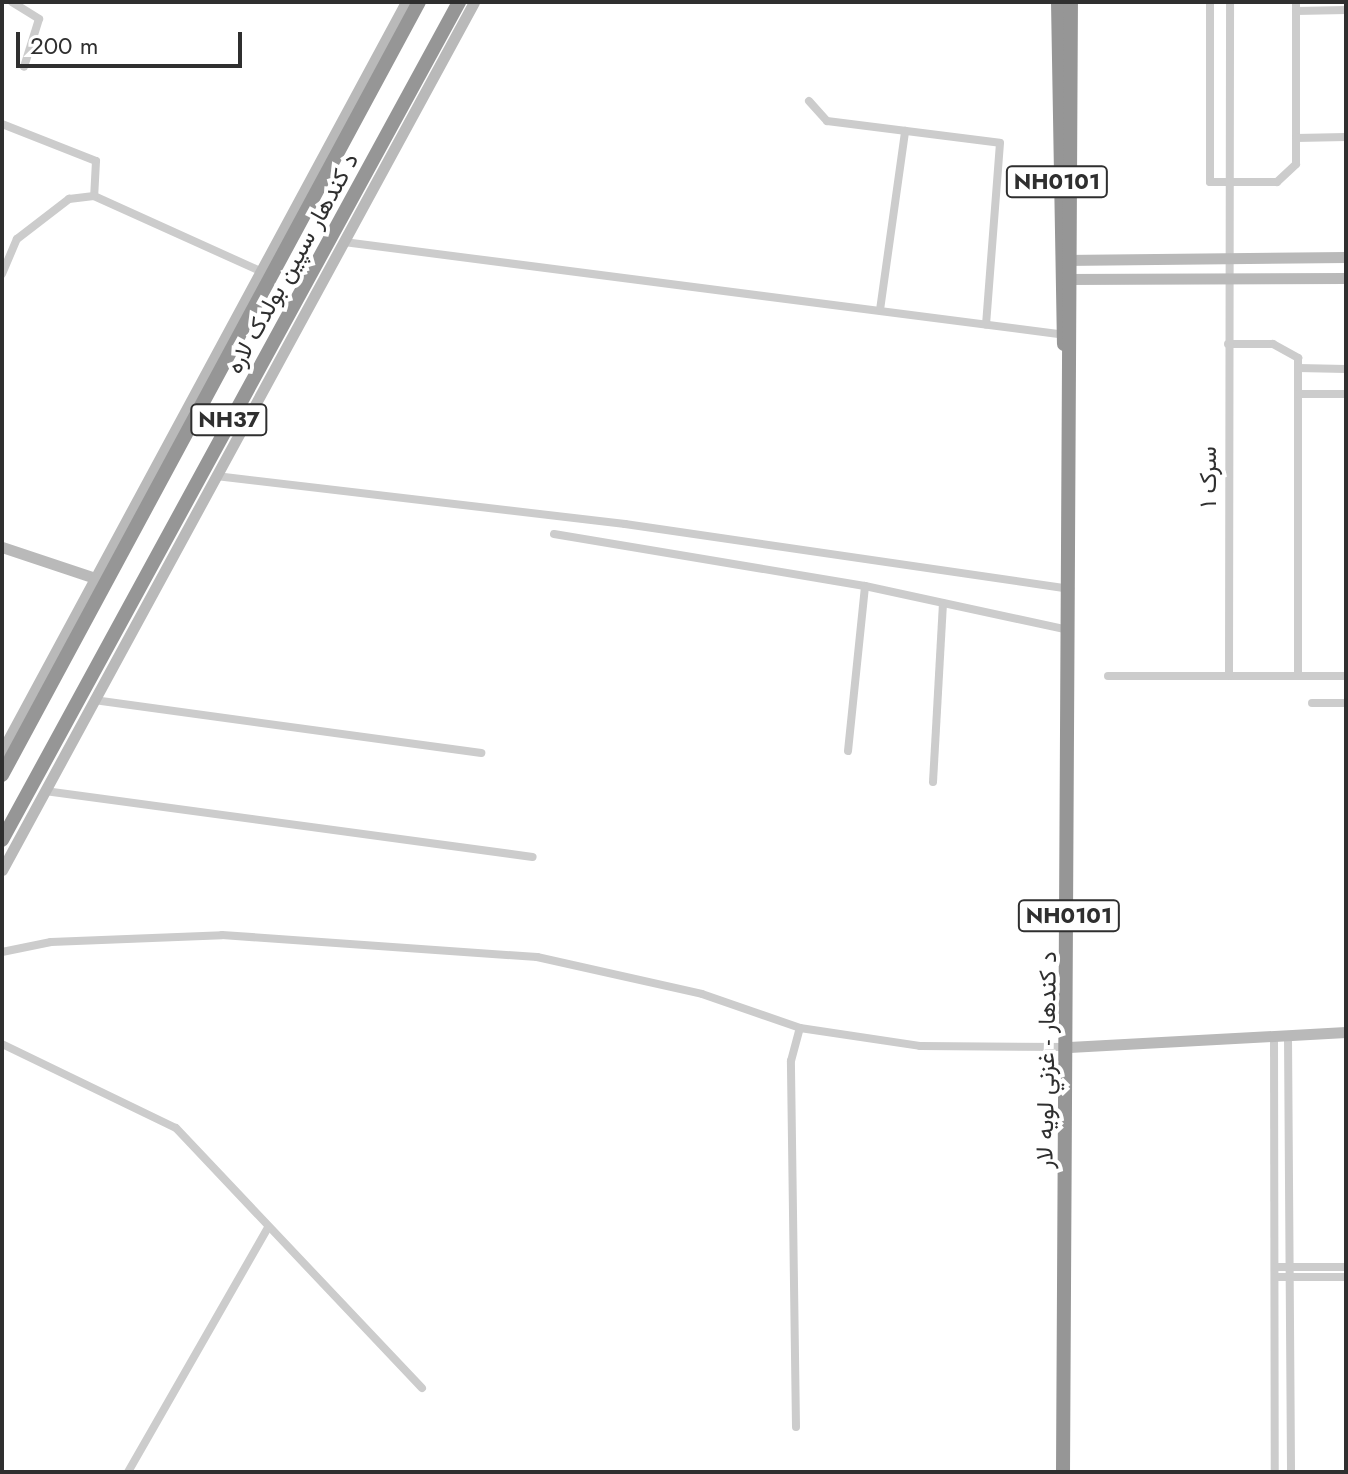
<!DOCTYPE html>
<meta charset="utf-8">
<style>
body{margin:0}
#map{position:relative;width:1348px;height:1474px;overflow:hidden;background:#fff;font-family:Jost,Vazirmatn,sans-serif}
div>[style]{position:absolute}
.street>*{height:8px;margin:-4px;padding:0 4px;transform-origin:4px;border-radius:4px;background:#ccc}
.secondary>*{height:11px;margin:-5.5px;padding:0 5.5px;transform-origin:5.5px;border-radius:5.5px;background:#b9b9b9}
.highway>*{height:14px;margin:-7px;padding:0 7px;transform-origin:7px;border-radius:7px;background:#969696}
span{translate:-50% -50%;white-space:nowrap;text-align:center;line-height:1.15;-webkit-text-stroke:8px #fff;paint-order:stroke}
.shield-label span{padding:2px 6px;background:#fff;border:2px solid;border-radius:6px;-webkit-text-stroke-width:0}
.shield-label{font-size:22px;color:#2f2f2f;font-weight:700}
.street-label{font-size:24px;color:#2f2f2f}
.frame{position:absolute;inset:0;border:4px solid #2f2f2f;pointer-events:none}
.scale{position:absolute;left:16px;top:32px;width:226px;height:36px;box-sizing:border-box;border:4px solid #2f2f2f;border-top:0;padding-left:10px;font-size:24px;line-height:28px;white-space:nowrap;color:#2f2f2f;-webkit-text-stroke:6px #fff;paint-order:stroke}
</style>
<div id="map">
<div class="street">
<div style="left:12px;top:2px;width:32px;rotate:32deg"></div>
<div style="left:39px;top:19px;width:50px;rotate:107.4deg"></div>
<div style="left:1210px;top:2px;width:180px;rotate:90deg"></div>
<div style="left:1210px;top:182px;width:67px"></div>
<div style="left:1277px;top:182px;width:26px;rotate:-43deg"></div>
<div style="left:1296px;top:164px;width:162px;rotate:-90deg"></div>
<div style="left:1296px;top:11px;width:50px;rotate:-1.1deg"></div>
<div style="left:809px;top:101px;width:27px;rotate:48deg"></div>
<div style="left:827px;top:121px;width:174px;rotate:7.2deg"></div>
<div style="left:1000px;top:143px;width:182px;rotate:94.4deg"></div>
<div style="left:2px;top:124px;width:101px;rotate:21.5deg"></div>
<div style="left:96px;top:161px;width:35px;rotate:93deg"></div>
<div style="left:94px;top:196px;width:182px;rotate:24.3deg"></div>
<div style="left:1296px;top:138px;width:50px;rotate:-1.1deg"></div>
<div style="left:344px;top:242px;width:728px;rotate:7.34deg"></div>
<div style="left:2px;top:274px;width:38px;rotate:-67deg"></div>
<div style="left:17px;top:239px;width:66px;rotate:-37.6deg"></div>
<div style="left:69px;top:199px;width:25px;rotate:-7deg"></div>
<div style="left:880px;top:310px;width:181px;rotate:-82deg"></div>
<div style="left:1228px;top:344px;width:45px"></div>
<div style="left:1273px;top:344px;width:29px;rotate:29deg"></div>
<div style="left:1298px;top:358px;width:318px;rotate:90deg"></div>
<div style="left:1298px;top:368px;width:48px;rotate:1.2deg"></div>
<div style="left:1298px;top:394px;width:48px"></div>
<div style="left:216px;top:476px;width:412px;rotate:6.7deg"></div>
<div style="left:625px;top:524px;width:450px;rotate:8.3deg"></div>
<div style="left:554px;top:534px;width:315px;rotate:9.5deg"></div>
<div style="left:865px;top:586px;width:209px;rotate:12.2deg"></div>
<div style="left:1108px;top:676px;width:238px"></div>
<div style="left:1229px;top:676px;width:674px;rotate:-89.91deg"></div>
<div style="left:94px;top:700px;width:391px;rotate:7.8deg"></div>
<div style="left:1312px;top:703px;width:34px"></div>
<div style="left:848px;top:751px;width:166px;rotate:-84.1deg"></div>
<div style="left:933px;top:782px;width:179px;rotate:-86.8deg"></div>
<div style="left:45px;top:791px;width:492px;rotate:7.7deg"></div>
<div style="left:2px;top:952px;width:50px;rotate:-11.5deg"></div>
<div style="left:51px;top:942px;width:171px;rotate:-2.3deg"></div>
<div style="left:222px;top:935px;width:316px;rotate:4deg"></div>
<div style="left:537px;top:957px;width:169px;rotate:12.6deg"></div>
<div style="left:702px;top:994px;width:104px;rotate:19.1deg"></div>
<div style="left:800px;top:1028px;width:121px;rotate:8.5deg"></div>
<div style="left:920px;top:1046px;width:148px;rotate:0.4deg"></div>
<div style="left:1288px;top:1037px;width:435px;rotate:89.6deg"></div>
<div style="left:1274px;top:1038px;width:434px;rotate:89.9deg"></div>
<div style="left:2px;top:1044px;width:193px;rotate:25.8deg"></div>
<div style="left:176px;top:1128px;width:358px;rotate:46.6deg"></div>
<div style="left:1275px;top:1267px;width:71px"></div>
<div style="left:1275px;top:1277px;width:71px"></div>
<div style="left:796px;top:1427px;width:366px;rotate:-90.8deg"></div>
<div style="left:791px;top:1061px;width:34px;rotate:-75deg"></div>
<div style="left:128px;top:1472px;width:280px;rotate:-60.2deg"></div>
</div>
<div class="secondary">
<div style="left:1063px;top:260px;width:283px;rotate:-0.6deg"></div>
<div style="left:1064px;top:279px;width:282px;rotate:-0.2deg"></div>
<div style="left:2px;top:547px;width:98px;rotate:18.4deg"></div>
<div style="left:2px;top:751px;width:851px;rotate:-61.66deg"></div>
<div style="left:2px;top:870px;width:988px;rotate:-61.46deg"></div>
<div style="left:1069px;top:1047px;width:277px;rotate:-3.1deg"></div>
</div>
<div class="highway">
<div style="left:1058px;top:2px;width:342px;rotate:89deg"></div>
<div style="left:2px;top:775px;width:878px;rotate:-61.66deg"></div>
<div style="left:2px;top:840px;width:955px;rotate:-61.39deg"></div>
<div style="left:1063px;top:1472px;width:1470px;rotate:-89.69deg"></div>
</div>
<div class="shield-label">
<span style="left:1057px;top:182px">NH0101</span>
<span style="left:229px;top:420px">NH37</span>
<span style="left:1069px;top:916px">NH0101</span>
</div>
<div class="street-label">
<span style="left:292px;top:263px;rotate:-61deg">د کندهار سپین بولدک لاره</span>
<span style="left:1208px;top:477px;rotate:-90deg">سرک ۱</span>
<span style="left:1046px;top:1060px;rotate:-89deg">د کندهار - غزني لويه لار</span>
</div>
<div class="frame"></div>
<div class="scale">200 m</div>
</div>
